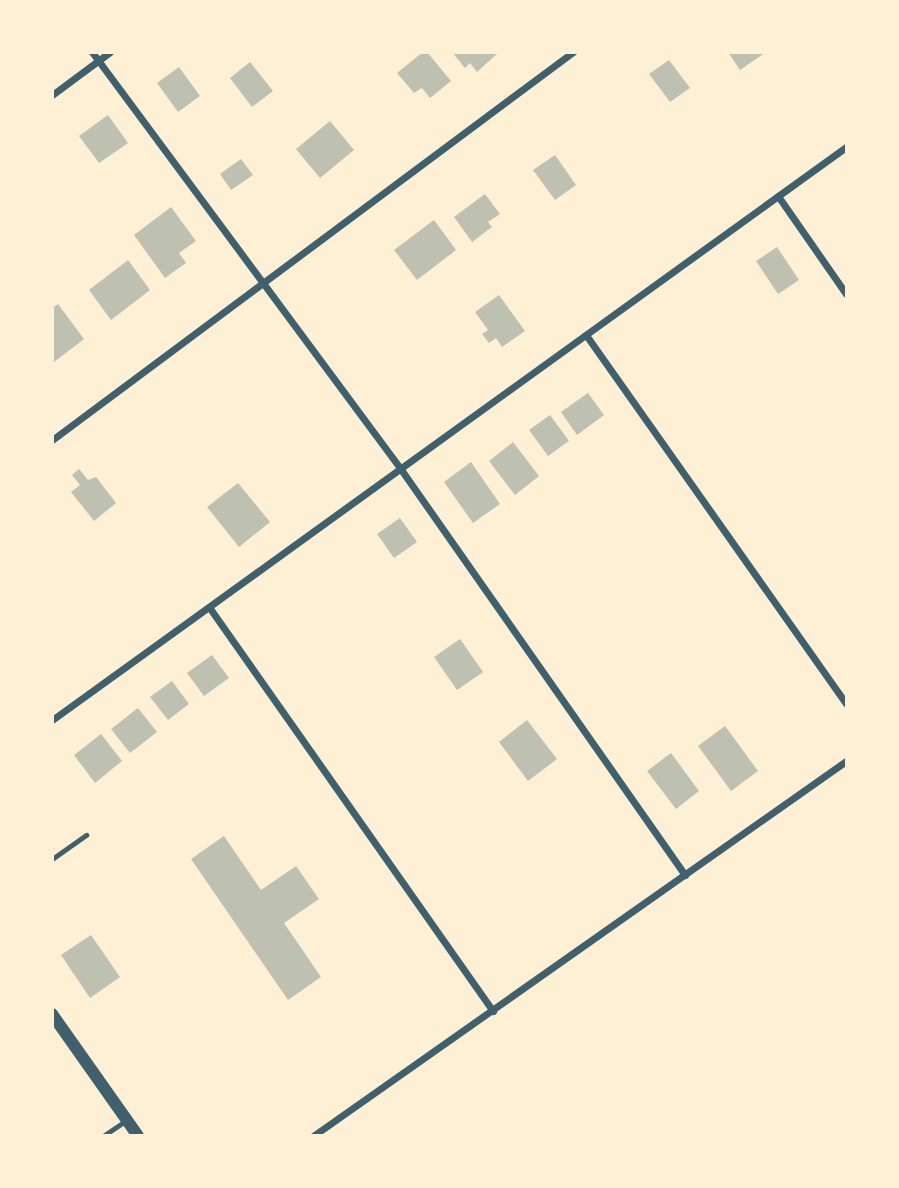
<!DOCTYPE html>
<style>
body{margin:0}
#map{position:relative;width:899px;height:1188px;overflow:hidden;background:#fdf0d5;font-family:Manrope,sans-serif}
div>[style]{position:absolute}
.building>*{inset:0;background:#bec0b2}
.service>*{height:5px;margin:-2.5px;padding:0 2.5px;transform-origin:2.5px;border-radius:2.5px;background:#3f606c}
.minor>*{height:7px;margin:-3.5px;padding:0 3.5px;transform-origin:3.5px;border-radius:3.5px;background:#3f606c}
.tertiary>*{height:12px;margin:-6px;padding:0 6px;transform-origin:6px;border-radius:6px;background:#3f606c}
span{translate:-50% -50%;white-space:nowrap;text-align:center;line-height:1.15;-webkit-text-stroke:5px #fdf0d5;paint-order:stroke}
.frame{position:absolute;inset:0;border:54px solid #fdf0d5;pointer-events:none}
</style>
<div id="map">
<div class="building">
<div style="clip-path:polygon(423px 52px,427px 52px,451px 81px,430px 98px,422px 88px,414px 93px,397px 73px)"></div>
<div style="clip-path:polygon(452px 52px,499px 52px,477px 72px,470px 63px,465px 68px)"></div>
<div style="clip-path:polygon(728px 52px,766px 52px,740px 70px)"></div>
<div style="clip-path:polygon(669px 60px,690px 88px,670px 102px,649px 74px)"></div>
<div style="clip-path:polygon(250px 62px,273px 91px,252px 107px,230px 78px)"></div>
<div style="clip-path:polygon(179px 67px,200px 96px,178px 112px,157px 83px)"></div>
<div style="clip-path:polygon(108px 115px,128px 143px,99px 163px,79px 136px)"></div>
<div style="clip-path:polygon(330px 121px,354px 150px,320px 178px,296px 149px)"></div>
<div style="clip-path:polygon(555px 155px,576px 185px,555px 200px,533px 170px)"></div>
<div style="clip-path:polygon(241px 159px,253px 175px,231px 190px,220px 174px)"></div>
<div style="clip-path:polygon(485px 194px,500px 214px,488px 222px,492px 227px,472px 242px,454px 217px)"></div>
<div style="clip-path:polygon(171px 207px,196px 241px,179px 253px,186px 263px,165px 278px,134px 235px)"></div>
<div style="clip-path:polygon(434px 220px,456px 250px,417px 280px,394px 250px)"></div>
<div style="clip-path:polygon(777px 247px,799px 280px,778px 294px,756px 261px)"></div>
<div style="clip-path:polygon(128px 260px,150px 290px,111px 320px,89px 290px)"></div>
<div style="clip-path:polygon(499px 295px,525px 331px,502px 347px,496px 338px,489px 343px,482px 334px,488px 330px,475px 312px)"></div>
<div style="clip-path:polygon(58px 304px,84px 339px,54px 362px,52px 308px)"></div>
<div style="clip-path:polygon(588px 393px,604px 415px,577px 435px,561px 412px)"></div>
<div style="clip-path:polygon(550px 415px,569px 441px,548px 456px,529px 430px)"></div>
<div style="clip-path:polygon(513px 442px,539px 476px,515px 495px,489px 461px)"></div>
<div style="clip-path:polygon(471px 462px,500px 504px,473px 523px,444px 482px)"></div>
<div style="clip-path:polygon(79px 469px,88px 480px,96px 477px,116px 503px,94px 521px,71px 492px,80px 485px,72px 475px)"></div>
<div style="clip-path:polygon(238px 483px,270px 522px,239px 547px,207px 507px)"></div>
<div style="clip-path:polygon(400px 518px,417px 542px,394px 558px,377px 534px)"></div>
<div style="clip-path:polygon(460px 639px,483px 672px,457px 690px,434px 657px)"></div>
<div style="clip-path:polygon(212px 655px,229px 678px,204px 696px,187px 673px)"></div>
<div style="clip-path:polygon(172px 681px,189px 704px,168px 720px,150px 697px)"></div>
<div style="clip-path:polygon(138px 708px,157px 732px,130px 753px,111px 729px)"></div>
<div style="clip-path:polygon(527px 720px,557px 759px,528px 781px,499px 742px)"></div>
<div style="clip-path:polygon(725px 726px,758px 771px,731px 791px,698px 746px)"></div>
<div style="clip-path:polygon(101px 734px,122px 761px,95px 783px,74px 755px)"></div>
<div style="clip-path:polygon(671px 753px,699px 791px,676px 809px,647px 771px)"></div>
<div style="clip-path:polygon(224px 836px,261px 890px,296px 866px,319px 899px,284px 923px,321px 977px,288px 1000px,191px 859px)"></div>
<div style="clip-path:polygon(91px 935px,120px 977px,90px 998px,61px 955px)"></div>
</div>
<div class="service">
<div style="left:52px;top:859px;width:42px;rotate:-35.2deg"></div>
<div style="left:103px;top:1136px;width:29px;rotate:-34deg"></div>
</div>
<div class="minor">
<div style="left:92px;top:52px;width:518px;rotate:53.48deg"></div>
<div style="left:400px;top:468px;width:497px;rotate:55deg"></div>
<div style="left:52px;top:95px;width:72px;rotate:-36.6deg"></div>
<div style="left:778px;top:196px;width:119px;rotate:55.2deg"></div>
<div style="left:586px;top:335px;width:451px;rotate:54.8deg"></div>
<div style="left:52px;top:440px;width:650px;rotate:-36.68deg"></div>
<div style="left:209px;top:607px;width:494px;rotate:54.9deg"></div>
<div style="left:52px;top:720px;width:979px;rotate:-35.82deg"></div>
<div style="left:313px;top:1136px;width:652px;rotate:-35.13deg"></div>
</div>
<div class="tertiary">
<div style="left:52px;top:1014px;width:149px;rotate:54.8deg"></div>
</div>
<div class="frame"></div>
</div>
